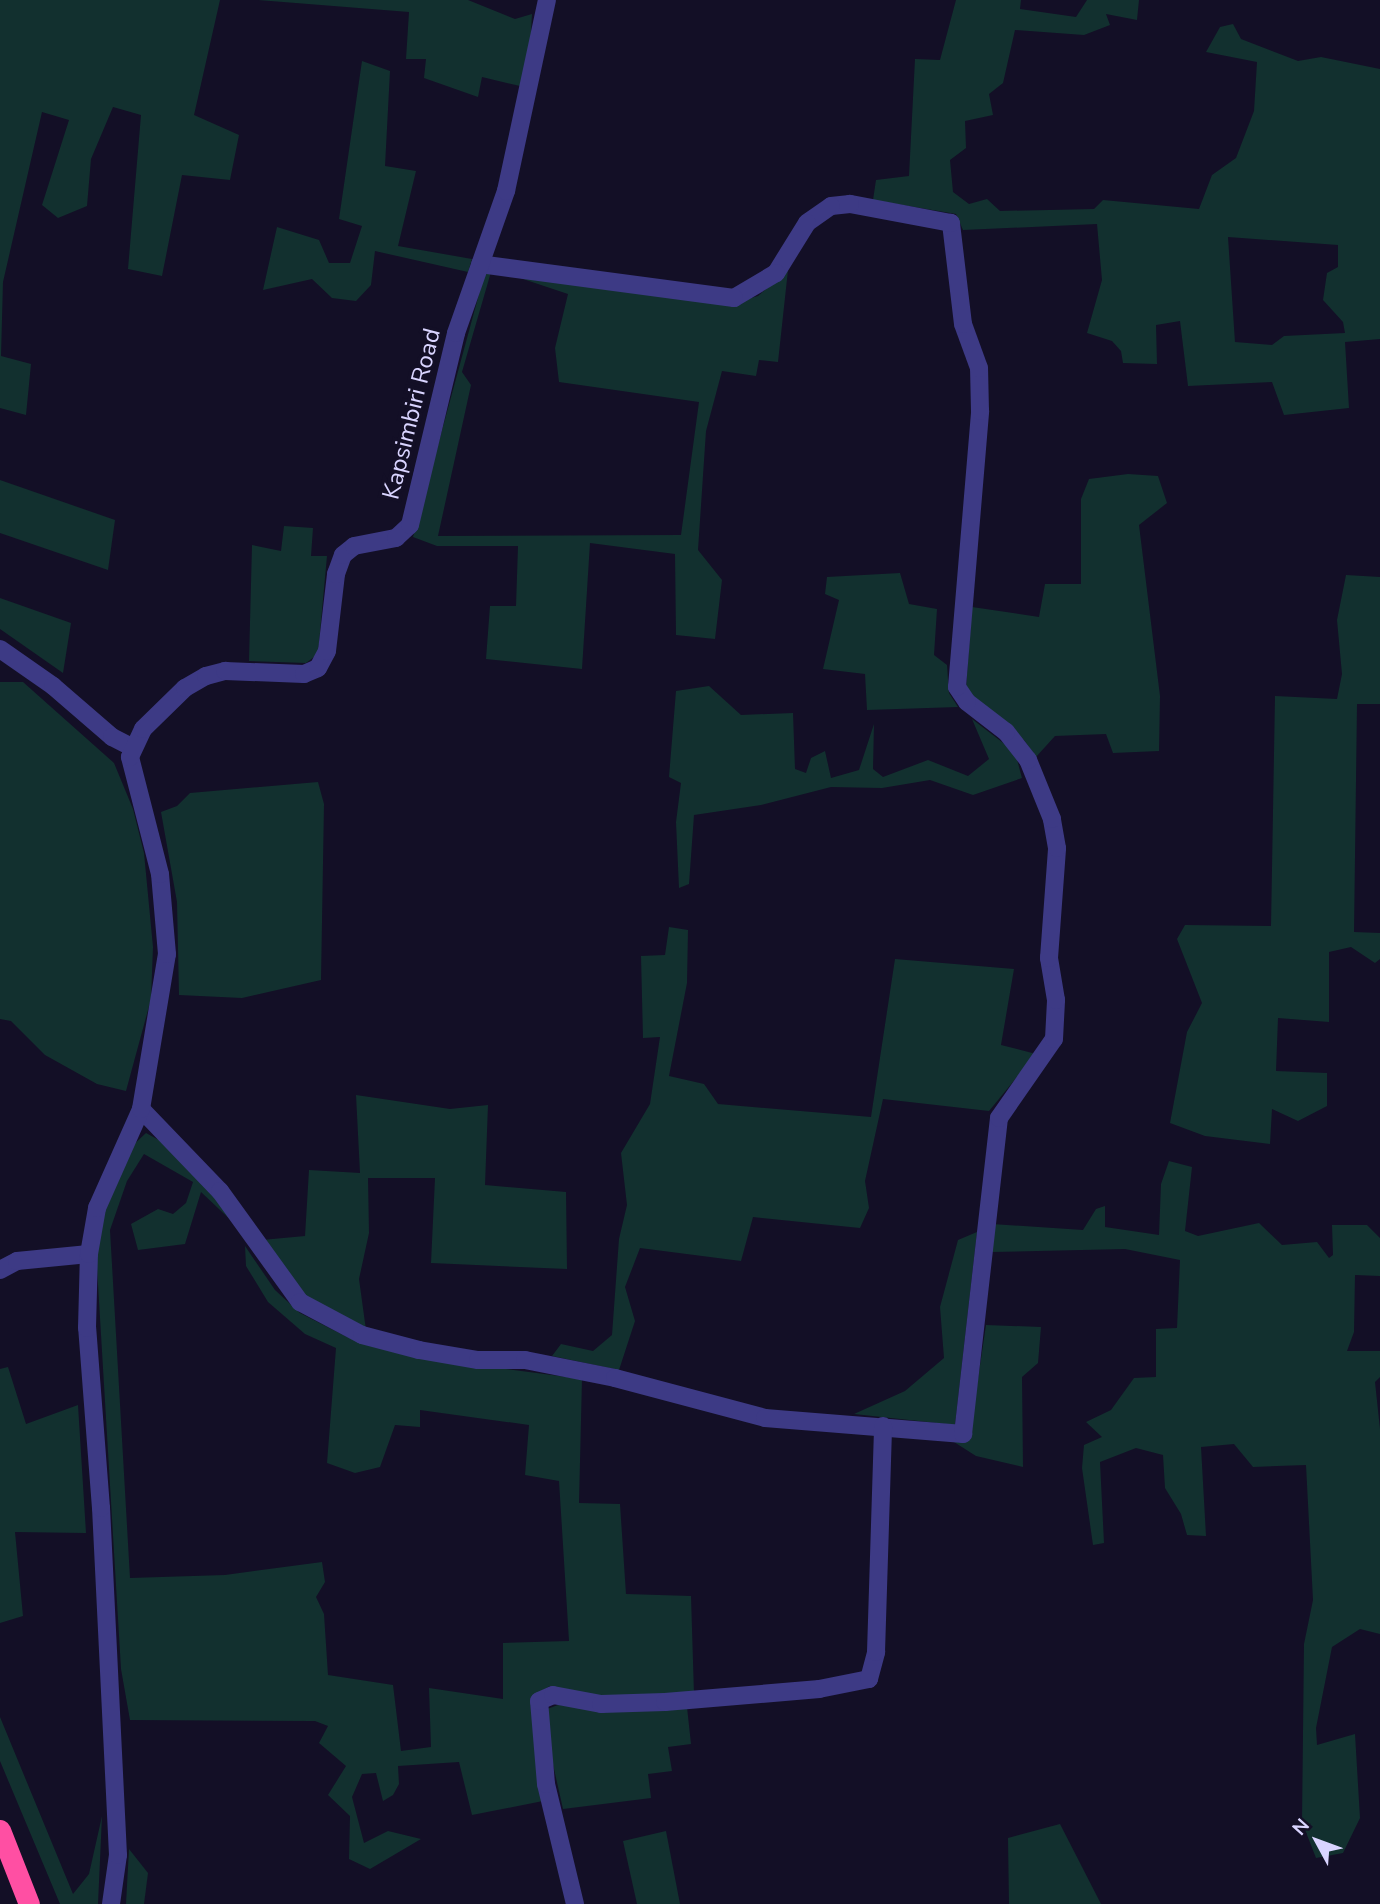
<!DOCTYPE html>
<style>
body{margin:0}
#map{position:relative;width:1380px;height:1904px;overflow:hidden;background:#130f26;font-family:"Nunito Sans",sans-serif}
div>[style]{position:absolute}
.green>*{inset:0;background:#12302f}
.minor>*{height:18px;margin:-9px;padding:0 9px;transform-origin:9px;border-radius:9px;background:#3d3a85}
.highway>*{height:21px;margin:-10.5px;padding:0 10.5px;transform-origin:10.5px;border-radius:10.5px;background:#ff4fa3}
span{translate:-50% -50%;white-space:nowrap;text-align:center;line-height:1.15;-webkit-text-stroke:7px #130f26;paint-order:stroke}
.street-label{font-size:24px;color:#d9d4ff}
.north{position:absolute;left:1282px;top:1806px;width:70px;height:70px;-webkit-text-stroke:5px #130f26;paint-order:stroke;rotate:311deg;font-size:19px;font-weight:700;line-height:28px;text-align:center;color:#d9d4ff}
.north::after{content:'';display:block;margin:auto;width:24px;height:32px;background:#d9d4ff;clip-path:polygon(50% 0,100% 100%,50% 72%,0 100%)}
</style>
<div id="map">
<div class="green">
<div style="clip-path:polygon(0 0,220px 0,194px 115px,239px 135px,230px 180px,182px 175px,162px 276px,128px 269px,141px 115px,113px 107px,91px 159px,87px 206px,58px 218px,42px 205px,69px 120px,42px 112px,3px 282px,1px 356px,31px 364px,26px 415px,0 408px)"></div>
<div style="clip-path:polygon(258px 0,468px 0,515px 19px,532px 14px,530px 51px,520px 86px,482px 77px,478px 97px,424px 78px,426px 59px,406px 59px,409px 12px)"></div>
<div style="clip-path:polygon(evenodd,956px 0,1021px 0,1020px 9px,1076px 17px,1087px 0,1139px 0,1137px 20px,1106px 14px,1110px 25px,1084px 35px,1015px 30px,1003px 83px,989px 94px,993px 115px,965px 121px,966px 148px,950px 160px,953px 192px,969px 204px,987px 199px,1000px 211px,1094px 209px,1103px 200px,1199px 209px,1212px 175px,1236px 158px,1254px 111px,1257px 62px,1206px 52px,1220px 27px,1233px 24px,1241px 39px,1298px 61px,1321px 57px,1380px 69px,1380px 339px,1345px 342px,1349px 408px,1284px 415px,1272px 382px,1188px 386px,1180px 321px,1156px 325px,1157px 364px,1123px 363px,1121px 351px,1112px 341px,1087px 333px,1102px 280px,1097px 224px,963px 230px,956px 214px,873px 200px,876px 180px,909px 176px,915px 59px,940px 60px,956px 0,1228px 237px,1338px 245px,1338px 267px,1327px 273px,1323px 300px,1343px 322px,1345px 333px,1284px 336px,1272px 345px,1235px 342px,1228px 237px)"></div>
<div style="clip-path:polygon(362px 61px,390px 71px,385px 166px,416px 171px,398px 246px,472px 259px,468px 272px,375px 251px,371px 285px,356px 301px,332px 298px,312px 279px,263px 290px,277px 227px,319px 240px,329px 263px,350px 263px,362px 226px,339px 219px)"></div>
<div style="clip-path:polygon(788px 270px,778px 362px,759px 360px,756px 376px,722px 371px,706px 431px,698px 550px,722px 580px,715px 639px,676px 635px,675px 554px,590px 543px,582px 669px,486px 659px,490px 606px,516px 606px,518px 546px,437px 546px,413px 537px,485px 272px,491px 272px,462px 372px,471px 385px,438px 536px,681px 535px,699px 402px,559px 382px,555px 348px,568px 294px,505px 273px,733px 303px,758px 296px)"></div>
<div style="clip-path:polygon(1128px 474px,1158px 476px,1167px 503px,1139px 525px,1160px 696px,1159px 751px,1113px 753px,1106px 734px,1055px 736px,1036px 757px,1024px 740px,979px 707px,966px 688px,972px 607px,1039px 617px,1045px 584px,1081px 584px,1081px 499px,1089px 479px)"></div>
<div style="clip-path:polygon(0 480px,115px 520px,108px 570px,0 533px)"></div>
<div style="clip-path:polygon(284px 526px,313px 528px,311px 556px,327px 556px,318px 654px,306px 663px,249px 661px,252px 545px,281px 551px)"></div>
<div style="clip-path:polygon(900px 573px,909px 604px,937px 609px,934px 655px,947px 665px,949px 693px,958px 707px,867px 710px,865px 674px,823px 669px,839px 600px,825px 594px,827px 577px)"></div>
<div style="clip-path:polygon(1346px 575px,1380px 577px,1380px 704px,1357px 704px,1354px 932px,1380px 933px,1380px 959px,1375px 963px,1351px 947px,1329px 952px,1329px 1022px,1278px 1018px,1276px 1071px,1327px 1073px,1327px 1106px,1298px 1121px,1272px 1109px,1270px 1144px,1205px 1136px,1170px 1123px,1187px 1032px,1202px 1003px,1177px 939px,1185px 925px,1271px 926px,1275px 696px,1337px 699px,1342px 674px,1337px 620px)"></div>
<div style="clip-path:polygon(0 598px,71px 623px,63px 673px,0 629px)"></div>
<div style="clip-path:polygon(0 682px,23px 682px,114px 763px,133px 809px,144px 853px,153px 947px,151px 999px,126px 1091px,97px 1084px,45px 1055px,11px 1021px,0 1019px)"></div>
<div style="clip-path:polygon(709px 686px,741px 715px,793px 713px,795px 769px,806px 773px,811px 758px,825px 751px,831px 778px,859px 770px,874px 724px,873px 769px,883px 777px,928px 760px,968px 776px,989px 759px,972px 719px,1015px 752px,1022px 778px,973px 795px,930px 780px,882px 788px,831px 787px,761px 805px,694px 815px,689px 884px,679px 888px,676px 822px,681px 783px,669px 777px,676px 691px)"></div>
<div style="clip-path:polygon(318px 782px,324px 804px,321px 980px,242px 998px,179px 995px,177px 902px,161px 812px,177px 806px,190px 793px)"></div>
<div style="clip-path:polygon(669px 927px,688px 930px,687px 983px,669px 1076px,704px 1084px,718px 1104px,871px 1117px,895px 959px,1014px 969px,1001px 1045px,1036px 1054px,989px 1111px,883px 1099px,865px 1181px,869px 1208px,860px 1228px,753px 1217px,741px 1261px,640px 1248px,625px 1287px,635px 1321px,619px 1370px,552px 1356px,561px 1344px,593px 1351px,612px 1335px,619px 1239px,627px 1205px,621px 1153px,650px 1104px,660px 1037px,643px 1038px,641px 956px,665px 955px)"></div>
<div style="clip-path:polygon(356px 1095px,450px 1109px,488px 1105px,485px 1185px,566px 1192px,567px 1269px,431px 1263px,435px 1178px,368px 1178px,369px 1233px,359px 1279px,366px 1330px,309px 1302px,262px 1240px,305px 1236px,309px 1170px,360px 1173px)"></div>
<div style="clip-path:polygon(146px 1133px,168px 1145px,216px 1194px,238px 1227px,201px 1192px,185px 1244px,138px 1250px,131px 1224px,158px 1209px,173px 1214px,186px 1203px,193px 1182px,144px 1154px,127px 1181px,110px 1230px,130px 1578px,225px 1575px,322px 1562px,325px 1582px,316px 1597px,324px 1614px,328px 1675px,393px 1685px,401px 1751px,431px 1747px,429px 1688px,503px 1699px,503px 1643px,569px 1641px,559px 1481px,525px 1475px,529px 1425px,420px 1410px,420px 1427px,395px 1425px,380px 1467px,355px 1473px,327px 1463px,336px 1348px,305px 1334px,268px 1302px,246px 1266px,245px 1246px,275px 1290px,300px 1313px,347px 1337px,414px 1357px,582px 1379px,579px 1503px,620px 1504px,626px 1594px,691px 1596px,694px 1694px,600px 1698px,550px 1686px,537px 1694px,543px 1801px,472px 1815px,459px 1762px,398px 1766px,399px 1784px,393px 1795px,383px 1801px,376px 1773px,362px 1774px,352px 1797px,364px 1843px,388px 1831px,421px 1839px,370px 1869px,349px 1859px,350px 1816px,328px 1795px,346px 1766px,319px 1743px,328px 1726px,315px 1721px,130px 1720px,121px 1669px,96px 1251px,111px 1184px,131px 1147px)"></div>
<div style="clip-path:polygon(1169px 1161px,1192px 1167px,1185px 1231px,1198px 1236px,1259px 1223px,1282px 1245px,1317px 1242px,1329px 1258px,1333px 1255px,1332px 1225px,1367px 1225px,1380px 1238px,1380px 1276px,1355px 1275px,1354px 1332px,1347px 1351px,1380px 1351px,1380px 1377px,1375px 1382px,1380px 1429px,1380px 1634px,1360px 1629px,1332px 1647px,1316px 1728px,1317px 1745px,1355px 1734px,1360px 1818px,1343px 1853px,1316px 1858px,1302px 1822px,1304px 1644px,1313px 1600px,1306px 1465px,1253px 1467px,1234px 1444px,1201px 1447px,1206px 1536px,1187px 1535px,1181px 1514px,1165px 1488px,1163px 1455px,1136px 1448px,1100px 1462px,1104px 1543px,1093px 1545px,1082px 1468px,1084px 1445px,1102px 1437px,1086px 1422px,1111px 1410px,1134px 1378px,1156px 1377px,1156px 1329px,1177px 1328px,1180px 1260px,1125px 1249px,991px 1252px,992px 1224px,1083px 1230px,1096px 1209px,1105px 1206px,1105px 1227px,1159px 1235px,1161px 1184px)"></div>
<div style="clip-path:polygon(977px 1232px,955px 1425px,854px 1414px,905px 1391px,944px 1358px,940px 1307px,958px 1240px)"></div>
<div style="clip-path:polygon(986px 1325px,1041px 1327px,1038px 1363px,1022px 1377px,1023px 1467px,976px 1456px,954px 1442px,965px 1438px,971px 1426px)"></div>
<div style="clip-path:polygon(8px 1367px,26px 1424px,78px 1405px,86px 1533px,15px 1532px,23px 1616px,0 1623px,0 1369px)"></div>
<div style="clip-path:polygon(558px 1705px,687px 1707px,691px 1744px,668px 1747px,672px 1771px,648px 1774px,651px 1798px,563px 1809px,543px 1720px,547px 1709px)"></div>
<div style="clip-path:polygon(0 1717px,73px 1894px,89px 1874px,102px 1816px,98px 1904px,60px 1904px,0 1761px)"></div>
<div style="clip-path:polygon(1060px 1824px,1101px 1904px,1009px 1904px,1008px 1838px)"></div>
<div style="clip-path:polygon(666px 1831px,680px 1904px,637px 1904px,623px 1841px)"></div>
<div style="clip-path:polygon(129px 1849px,148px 1873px,144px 1904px,126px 1904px)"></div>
</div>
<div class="minor">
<div style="left:0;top:649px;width:65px;rotate:34.9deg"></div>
<div style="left:53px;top:686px;width:78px;rotate:40.8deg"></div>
<div style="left:112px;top:737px;width:22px;rotate:27deg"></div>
<div style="left:141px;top:1109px;width:114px;rotate:46.1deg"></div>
<div style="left:220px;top:1191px;width:137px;rotate:54.2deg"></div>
<div style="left:300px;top:1302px;width:70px;rotate:28deg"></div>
<div style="left:362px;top:1335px;width:59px;rotate:14.7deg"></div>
<div style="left:419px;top:1350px;width:60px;rotate:9.6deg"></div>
<div style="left:478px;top:1360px;width:47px"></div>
<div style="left:525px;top:1360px;width:92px;rotate:11.3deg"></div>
<div style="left:615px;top:1378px;width:155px;rotate:14.9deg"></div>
<div style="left:765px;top:1418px;width:199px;rotate:4.6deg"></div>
<div style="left:963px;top:1434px;width:318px;rotate:-83.5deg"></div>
<div style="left:999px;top:1118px;width:96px;rotate:-55.2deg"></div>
<div style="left:1054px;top:1039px;width:39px;rotate:-87deg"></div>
<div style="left:1056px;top:1000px;width:43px;rotate:-99.5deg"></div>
<div style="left:1049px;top:958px;width:110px;rotate:-85.8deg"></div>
<div style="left:1057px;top:848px;width:29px;rotate:-100deg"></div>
<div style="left:1052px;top:819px;width:64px;rotate:-112.1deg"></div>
<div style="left:1028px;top:760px;width:36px;rotate:-128deg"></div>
<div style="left:1006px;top:732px;width:49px;rotate:-142.4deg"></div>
<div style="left:967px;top:702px;width:18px;rotate:-124deg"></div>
<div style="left:957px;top:687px;width:277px;rotate:-85.2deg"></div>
<div style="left:980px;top:411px;width:43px;rotate:-91.3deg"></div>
<div style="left:979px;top:368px;width:47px;rotate:-110deg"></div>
<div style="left:963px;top:324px;width:102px;rotate:-96.8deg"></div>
<div style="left:951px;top:223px;width:103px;rotate:-169.3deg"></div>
<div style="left:850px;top:204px;width:19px;rotate:174deg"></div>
<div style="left:831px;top:206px;width:29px;rotate:145deg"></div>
<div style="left:807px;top:223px;width:59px;rotate:121.8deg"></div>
<div style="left:776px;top:273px;width:49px;rotate:149.2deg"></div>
<div style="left:734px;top:298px;width:256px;rotate:-172.4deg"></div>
<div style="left:0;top:1270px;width:19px;rotate:-28deg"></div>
<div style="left:17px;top:1261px;width:72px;rotate:-5.6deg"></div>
<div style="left:111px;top:1904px;width:49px;rotate:-81.9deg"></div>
<div style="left:118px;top:1855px;width:347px;rotate:-92.8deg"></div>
<div style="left:101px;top:1508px;width:181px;rotate:-94.4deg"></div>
<div style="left:87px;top:1328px;width:74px;rotate:-88.5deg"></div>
<div style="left:89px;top:1254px;width:47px;rotate:-80.1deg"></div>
<div style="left:97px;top:1208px;width:108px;rotate:-66deg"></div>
<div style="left:141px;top:1109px;width:157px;rotate:-80.5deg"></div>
<div style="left:167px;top:954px;width:80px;rotate:-95deg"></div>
<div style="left:160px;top:874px;width:121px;rotate:-104.4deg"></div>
<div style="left:130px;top:757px;width:31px;rotate:-65deg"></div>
<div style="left:143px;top:729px;width:59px;rotate:-44.3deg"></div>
<div style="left:185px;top:688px;width:24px;rotate:-30deg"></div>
<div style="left:206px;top:676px;width:20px;rotate:-15deg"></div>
<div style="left:225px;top:671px;width:79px;rotate:2.2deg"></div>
<div style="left:304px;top:674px;width:15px;rotate:-23deg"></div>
<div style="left:318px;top:668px;width:19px;rotate:-62deg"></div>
<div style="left:327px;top:651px;width:78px;rotate:-83.3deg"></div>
<div style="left:336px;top:574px;width:20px;rotate:-70deg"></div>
<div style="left:343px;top:555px;width:14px;rotate:-39deg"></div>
<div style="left:354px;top:546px;width:43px;rotate:-10.8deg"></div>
<div style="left:396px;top:538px;width:19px;rotate:-43deg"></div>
<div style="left:410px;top:525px;width:197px;rotate:-76.5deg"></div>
<div style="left:456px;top:333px;width:151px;rotate:-70.6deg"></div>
<div style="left:506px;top:191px;width:195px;rotate:-77.9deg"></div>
<div style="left:575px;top:1904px;width:123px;rotate:-103.6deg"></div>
<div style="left:546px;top:1784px;width:83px;rotate:-94.8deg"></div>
<div style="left:539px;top:1701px;width:15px;rotate:-23deg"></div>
<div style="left:553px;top:1695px;width:49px;rotate:10.6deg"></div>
<div style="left:601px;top:1704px;width:64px;rotate:-1.8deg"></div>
<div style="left:665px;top:1702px;width:155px;rotate:-4.8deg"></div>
<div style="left:819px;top:1689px;width:51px;rotate:-11.3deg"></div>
<div style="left:869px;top:1679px;width:28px;rotate:-75deg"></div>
<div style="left:876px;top:1652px;width:226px;rotate:-88.2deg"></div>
</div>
<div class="highway">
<div style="left:0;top:1830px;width:79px;rotate:68.6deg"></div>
</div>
<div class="street-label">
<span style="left:412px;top:414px;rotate:-76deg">Kapsimbiri Road</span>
</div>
<div class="north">N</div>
</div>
